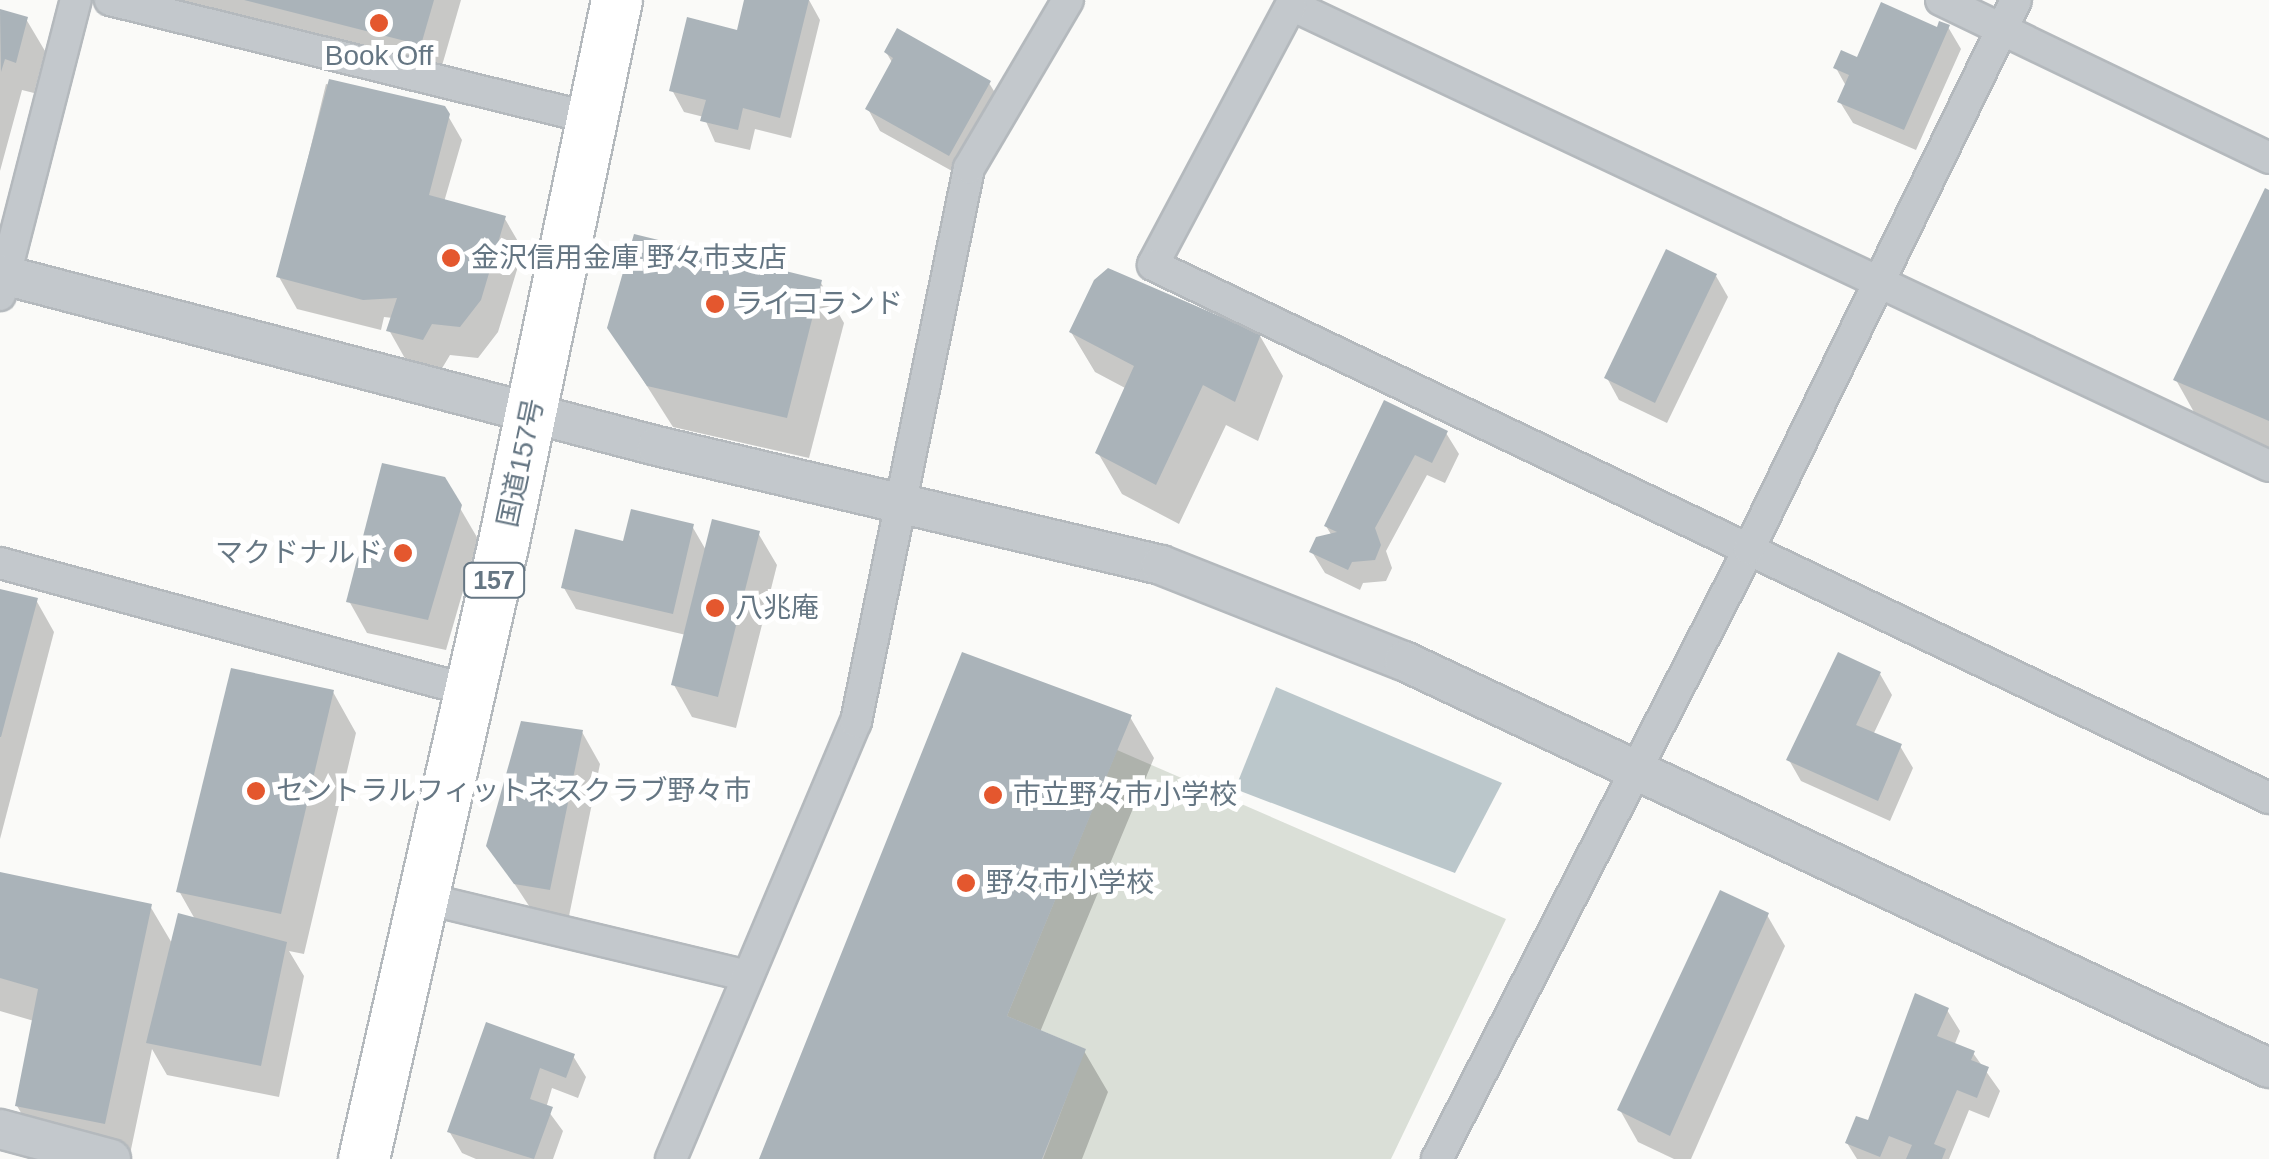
<!DOCTYPE html>
<meta charset="utf-8">
<style>
body{margin:0}
#map{position:relative;width:2269px;height:1159px;overflow:hidden;background:#fafaf8;font-family:Helvetica,"Noto Sans JP",sans-serif}
div>[style]{position:absolute}
.green>*{inset:0;background:#dadfd7}
.water>*{inset:0;background:#bbc7cb}
.shadow>*{inset:0;background:#0003}
.building>*{inset:0;background:#aab3b9}
.roads{filter:drop-shadow(2px 0 #b4b9bd) drop-shadow(-2px 0 #b4b9bd) drop-shadow(0 2px #b4b9bd) drop-shadow(0 -2px #b4b9bd)}
.minor>*{height:30px;margin:-15px;padding:0 15px;transform-origin:15px;border-radius:15px;background:#c3c8cc}
.tertiary>*{height:38px;margin:-19px;padding:0 19px;transform-origin:19px;border-radius:19px;background:#c3c8cc}
.trunk>*{height:50px;margin:-25px;padding:0 25px;transform-origin:25px;border-radius:25px;background:#fff}
.dots>*{width:28px;height:28px;translate:-50% -50%;box-sizing:border-box;border:5px solid #fff;border-radius:50%}
span{translate:-50% -50%;white-space:nowrap;text-align:center;line-height:1.15;-webkit-text-stroke:10px #fff;paint-order:stroke}
.shield-label span{padding:2px 8px;background:#fff;border:2px solid;border-radius:8px;-webkit-text-stroke-width:0}
.shield-label{font-size:25px;color:#657683;font-weight:700}
.poi-label{font-size:28px;color:#657683}
.left{translate:0 -50%;text-align:left}
.right{translate:-100% -50%;text-align:right}
.street-label{font-size:28px;color:#657683}
</style>
<div id="map">
<div class="green">
<div style="clip-path:polygon(1117px 750px,1506px 919px,1391px 1159px,1043px 1159px,1085px 1049px,1007px 1016px)"></div>
</div>
<div class="water">
<div style="clip-path:polygon(1276px 687px,1502px 783px,1455px 873px,1235px 789px)"></div>
</div>
<div class="shadow">
<div style="clip-path:polygon(148px 0,461px 0,439px 76px)"></div>
<div style="clip-path:polygon(747px 0,809px 0,820px 20px,791px 138px,755px 129px,750px 150px,715px 142px,704px 117px,684px 112px,672px 90px,739px 33px)"></div>
<div style="clip-path:polygon(0 12px,26px 19px,45px 51px,34px 93px,22px 90px,0 171px)"></div>
<div style="clip-path:polygon(1948px 27px,1961px 49px,1916px 150px,1853px 123px,1840px 102px,1846px 86px,1836px 68px)"></div>
<div style="clip-path:polygon(886px 52px,989px 83px,1002px 104px,961px 176px,880px 131px,868px 109px,893px 64px)"></div>
<div style="clip-path:polygon(326px 84px,444px 109px,462px 140px,444px 202px,505px 219px,523px 250px,498px 332px,478px 358px,450px 355px,441px 370px,407px 362px,389px 330px,393px 318px,384px 317px,381px 330px,297px 309px,279px 277px)"></div>
<div style="clip-path:polygon(2269px 193px,2269px 451px,2199px 421px,2176px 380px)"></div>
<div style="clip-path:polygon(1716px 276px,1728px 297px,1667px 423px,1619px 400px,1607px 378px)"></div>
<div style="clip-path:polygon(821px 283px,844px 323px,809px 458px,673px 427px,610px 328px)"></div>
<div style="clip-path:polygon(1071px 332px,1260px 336px,1283px 376px,1258px 441px,1226px 425px,1179px 524px,1122px 494px,1098px 453px,1127px 389px,1095px 372px)"></div>
<div style="clip-path:polygon(1385px 404px,1446px 433px,1459px 454px,1445px 483px,1427px 475px,1386px 551px,1392px 568px,1386px 581px,1363px 583px,1360px 590px,1325px 573px,1312px 552px,1332px 536px,1326px 526px)"></div>
<div style="clip-path:polygon(443px 479px,478px 539px,446px 650px,367px 633px,349px 601px)"></div>
<div style="clip-path:polygon(692px 526px,707px 552px,758px 533px,777px 565px,736px 728px,692px 717px,674px 685px,686px 635px,576px 609px,564px 588px)"></div>
<div style="clip-path:polygon(0 591px,36px 600px,54px 632px,0 839px)"></div>
<div style="clip-path:polygon(1880px 674px,1892px 695px,1873px 735px,1900px 746px,1913px 768px,1890px 821px,1801px 781px,1789px 760px)"></div>
<div style="clip-path:polygon(333px 692px,356px 733px,304px 954px,289px 951px,304px 976px,279px 1097px,167px 1075px,152px 1049px,129px 1159px,41px 1146px,17px 1106px,34px 1021px,0 1011px,0 874px,150px 906px,173px 945px,196px 921px,179px 891px)"></div>
<div style="clip-path:polygon(1130px 717px,1154px 758px,1040px 1032px,1084px 1051px,1108px 1092px,1082px 1159px,761px 1159px)"></div>
<div style="clip-path:polygon(582px 732px,600px 764px,568px 921px,535px 915px,489px 845px)"></div>
<div style="clip-path:polygon(1767px 915px,1785px 946px,1691px 1159px,1674px 1159px,1638px 1142px,1620px 1110px)"></div>
<div style="clip-path:polygon(1947px 1010px,1960px 1031px,1954px 1046px,1973px 1053px,2000px 1091px,1989px 1118px,1969px 1110px,1949px 1159px,1857px 1159px,1847px 1143px,1870px 1124px)"></div>
<div style="clip-path:polygon(487px 1025px,573px 1056px,586px 1077px,578px 1098px,552px 1088px,546px 1108px,563px 1131px,553px 1159px,476px 1159px,462px 1153px,449px 1131px)"></div>
</div>
<div class="building">
<div style="clip-path:polygon(244px 0,434px 0,421px 45px)"></div>
<div style="clip-path:polygon(744px 0,809px 0,780px 118px,743px 108px,738px 130px,700px 121px,706px 100px,669px 91px,687px 17px,737px 30px)"></div>
<div style="clip-path:polygon(1881px 2px,1937px 27px,1939px 21px,1950px 25px,1904px 130px,1837px 102px,1849px 75px,1833px 68px,1841px 50px,1857px 57px)"></div>
<div style="clip-path:polygon(0 9px,28px 17px,16px 63px,5px 59px,1px 72px)"></div>
<div style="clip-path:polygon(897px 28px,991px 81px,949px 156px,865px 109px,893px 58px,884px 52px)"></div>
<div style="clip-path:polygon(329px 79px,445px 106px,450px 114px,429px 195px,506px 216px,481px 300px,460px 327px,432px 324px,423px 340px,386px 331px,397px 298px,363px 300px,276px 277px)"></div>
<div style="clip-path:polygon(2265px 188px,2269px 190px,2269px 421px,2173px 380px)"></div>
<div style="clip-path:polygon(634px 234px,822px 280px,787px 418px,647px 386px,607px 328px)"></div>
<div style="clip-path:polygon(1666px 249px,1717px 274px,1655px 403px,1604px 378px)"></div>
<div style="clip-path:polygon(1108px 268px,1261px 334px,1235px 402px,1203px 385px,1156px 485px,1095px 453px,1134px 366px,1069px 332px,1094px 280px)"></div>
<div style="clip-path:polygon(1384px 400px,1448px 431px,1432px 463px,1415px 455px,1375px 528px,1381px 545px,1375px 560px,1352px 562px,1348px 570px,1309px 552px,1316px 537px,1337px 532px,1324px 526px)"></div>
<div style="clip-path:polygon(382px 463px,445px 477px,462px 505px,428px 620px,346px 602px)"></div>
<div style="clip-path:polygon(631px 509px,694px 524px,673px 614px,561px 588px,575px 529px,623px 541px)"></div>
<div style="clip-path:polygon(712px 519px,760px 531px,718px 697px,671px 685px)"></div>
<div style="clip-path:polygon(0 589px,38px 598px,1px 737px,0 737px)"></div>
<div style="clip-path:polygon(962px 652px,1132px 715px,1007px 1016px,1086px 1049px,1042px 1159px,759px 1159px)"></div>
<div style="clip-path:polygon(1838px 652px,1881px 672px,1856px 725px,1902px 744px,1878px 801px,1786px 760px)"></div>
<div style="clip-path:polygon(231px 668px,334px 690px,281px 914px,176px 892px)"></div>
<div style="clip-path:polygon(521px 721px,583px 730px,550px 890px,514px 884px,486px 846px)"></div>
<div style="clip-path:polygon(0 872px,152px 904px,105px 1124px,15px 1106px,38px 989px,0 978px)"></div>
<div style="clip-path:polygon(1720px 890px,1769px 913px,1670px 1136px,1617px 1110px)"></div>
<div style="clip-path:polygon(178px 913px,287px 942px,261px 1066px,146px 1043px)"></div>
<div style="clip-path:polygon(1915px 993px,1949px 1008px,1937px 1036px,1975px 1051px,1971px 1060px,1989px 1067px,1977px 1098px,1957px 1090px,1934px 1144px,1946px 1149px,1942px 1159px,1906px 1159px,1912px 1145px,1889px 1136px,1880px 1157px,1845px 1143px,1856px 1116px,1868px 1120px)"></div>
<div style="clip-path:polygon(486px 1022px,575px 1054px,566px 1078px,540px 1068px,530px 1099px,553px 1107px,534px 1159px,447px 1132px)"></div>
</div>
<div class="roads">
<div class="minor">
<div style="left:110px;top:0;width:497px;rotate:13.8deg"></div>
<div style="left:1941px;top:0;width:364px;rotate:25.7deg"></div>
<div style="left:0;top:295px;width:305px;rotate:-75.6deg"></div>
<div style="left:2269px;top:466px;width:1081px;rotate:-154.76deg"></div>
<div style="left:1291px;top:5px;width:294px;rotate:118deg"></div>
<div style="left:1153px;top:265px;width:1237px;rotate:25.53deg"></div>
<div style="left:0;top:563px;width:483px;rotate:15.2deg"></div>
<div style="left:423px;top:898px;width:333px;rotate:13.5deg"></div>
<div style="left:671px;top:1159px;width:475px;rotate:-67.1deg"></div>
<div style="left:856px;top:722px;width:565px;rotate:-78.47deg"></div>
<div style="left:969px;top:168px;width:195px;rotate:-59.5deg"></div>
<div style="left:1437px;top:1159px;width:685px;rotate:-62.91deg"></div>
<div style="left:1749px;top:549px;width:610px;rotate:-64.06deg"></div>
</div>
<div class="tertiary">
<div style="left:0;top:274px;width:679px;rotate:14.67deg"></div>
<div style="left:657px;top:446px;width:518px;rotate:13.28deg"></div>
<div style="left:1161px;top:565px;width:261px;rotate:21.6deg"></div>
<div style="left:1404px;top:661px;width:956px;rotate:25.2deg"></div>
<div style="left:0;top:1129px;width:115px;rotate:15.1deg"></div>
</div>
<div class="trunk">
<div style="left:364px;top:1159px;width:633px;rotate:-77.22deg"></div>
<div style="left:504px;top:542px;width:554px;rotate:-78.22deg"></div>
</div>
</div>
<div class="dots">
<div style="left:379px;top:23px;background:#e4572e"></div>
<div style="left:451px;top:258px;background:#e4572e"></div>
<div style="left:715px;top:304px;background:#e4572e"></div>
<div style="left:403px;top:553px;background:#e4572e"></div>
<div style="left:715px;top:608px;background:#e4572e"></div>
<div style="left:256px;top:791px;background:#e4572e"></div>
<div style="left:993px;top:795px;background:#e4572e"></div>
<div style="left:966px;top:883px;background:#e4572e"></div>
</div>
<div class="shield-label">
<span style="left:494px;top:580px">157</span>
</div>
<div class="poi-label">
<span style="left:379px;top:56px">Book Off</span>
<span class="left" style="left:471px;top:258px">金沢信用金庫 野々市支店</span>
<span class="left" style="left:735px;top:304px">ライコランド</span>
<span class="right" style="left:383px;top:553px">マクドナルド</span>
<span class="left" style="left:735px;top:608px">八兆庵</span>
<span class="left" style="left:276px;top:791px">セントラルフィットネスクラブ野々市</span>
<span class="left" style="left:1013px;top:795px">市立野々市小学校</span>
<span class="left" style="left:986px;top:883px">野々市小学校</span>
</div>
<div class="street-label">
<span style="left:521px;top:463px;rotate:-78deg">国道157号</span>
</div>
</div>
